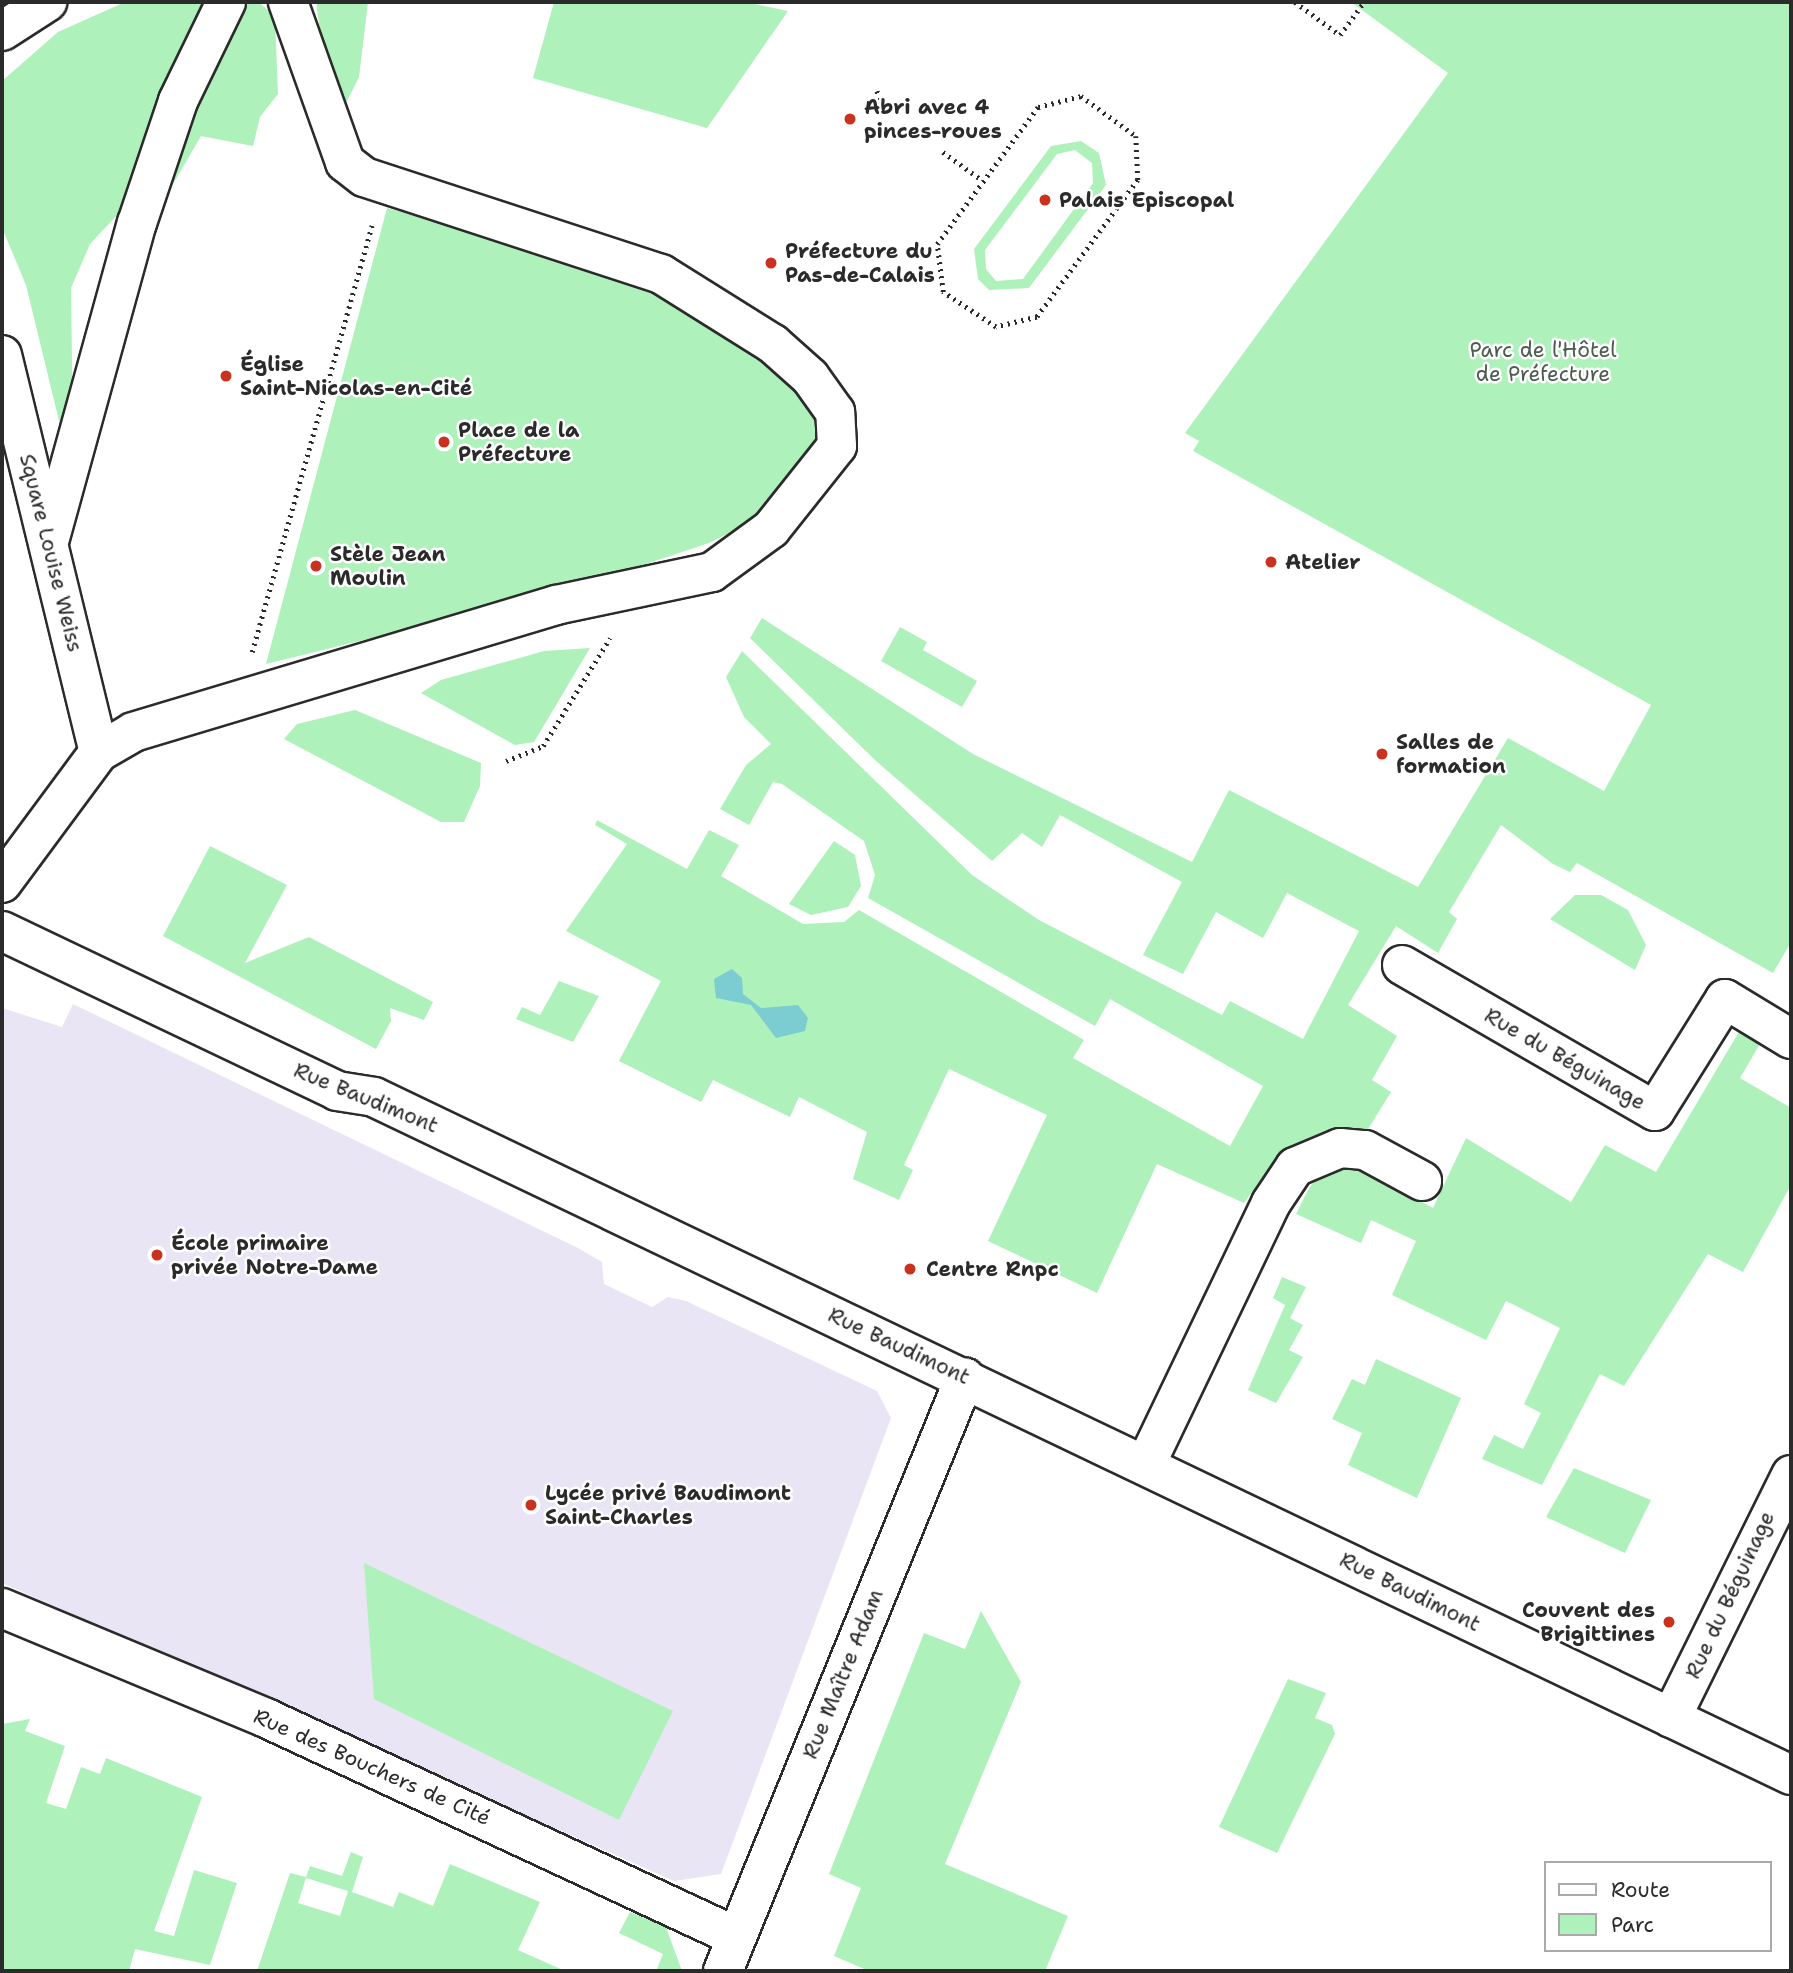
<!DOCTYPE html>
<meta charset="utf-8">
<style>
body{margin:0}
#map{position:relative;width:1793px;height:1973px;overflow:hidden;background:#fff;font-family:"Shantell Sans",sans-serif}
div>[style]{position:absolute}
.built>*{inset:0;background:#e9e5f4}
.green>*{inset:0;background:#aef1bb}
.water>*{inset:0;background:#7ccdd2}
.path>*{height:4.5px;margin-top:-2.25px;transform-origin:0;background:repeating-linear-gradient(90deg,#2b2b2b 0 2px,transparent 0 7px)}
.roads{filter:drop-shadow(2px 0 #2b2b2b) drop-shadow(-2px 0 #2b2b2b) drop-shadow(0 2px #2b2b2b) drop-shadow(0 -2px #2b2b2b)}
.minor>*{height:38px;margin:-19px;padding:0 19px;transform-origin:19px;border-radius:19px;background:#fff}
.dots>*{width:19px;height:19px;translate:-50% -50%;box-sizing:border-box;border:4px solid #fff;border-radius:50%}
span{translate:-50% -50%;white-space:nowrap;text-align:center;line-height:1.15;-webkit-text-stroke:5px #fff;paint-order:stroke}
.poi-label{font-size:21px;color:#2b2b2b;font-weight:700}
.left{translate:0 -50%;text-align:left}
.right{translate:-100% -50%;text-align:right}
.park-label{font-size:21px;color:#4c5c4f}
.street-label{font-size:21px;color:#2b2b2b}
.frame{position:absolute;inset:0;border:4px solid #2b2b2b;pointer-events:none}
.legend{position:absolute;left:1544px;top:1861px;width:228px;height:91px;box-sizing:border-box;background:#fff;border:2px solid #aaa;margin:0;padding:9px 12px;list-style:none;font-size:21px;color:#2b2b2b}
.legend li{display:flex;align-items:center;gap:14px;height:35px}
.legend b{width:35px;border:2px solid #aaa}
</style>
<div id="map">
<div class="built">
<div style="clip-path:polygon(73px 1004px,576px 1247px,602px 1262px,604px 1284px,652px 1307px,668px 1297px,686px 1301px,877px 1391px,891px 1418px,721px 1874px,674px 1881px,2px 1583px,2px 1008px,62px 1027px)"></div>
</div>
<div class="green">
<div style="clip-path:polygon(125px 2px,259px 2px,275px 17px,278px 94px,260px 117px,253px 146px,201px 136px,165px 198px,121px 211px,90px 244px,71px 288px,73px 438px,60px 425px,26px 285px,2px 228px,2px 81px,58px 32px)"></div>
<div style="clip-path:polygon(316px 2px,368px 2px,359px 77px,345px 105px,328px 88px)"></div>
<div style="clip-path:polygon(554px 2px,745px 2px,788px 11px,707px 128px,533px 78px)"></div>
<div style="clip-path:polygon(1351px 2px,1791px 2px,1791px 942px,1773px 973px,1577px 863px,1570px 872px,1553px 864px,1501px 825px,1449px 912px,1457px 919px,1438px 953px,1396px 926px,1348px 1005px,1397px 1036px,1372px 1080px,1391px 1092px,1365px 1134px,1323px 1132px,1306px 1139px,1272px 1165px,1244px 1203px,1157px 1164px,1097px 1293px,988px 1241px,1047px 1115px,949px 1069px,904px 1165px,913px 1170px,899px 1200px,853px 1179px,867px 1132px,799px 1097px,790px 1117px,713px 1080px,701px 1102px,619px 1061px,661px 981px,566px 931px,627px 844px,595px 825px,597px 820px,687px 869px,709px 830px,739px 845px,721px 876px,803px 924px,844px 922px,859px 910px,1084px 1040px,1073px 1058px,1230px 1146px,1263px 1086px,1110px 999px,1095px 1026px,868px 898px,875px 875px,864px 841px,782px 784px,773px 782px,749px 825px,720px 809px,746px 765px,771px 744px,744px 717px,726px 677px,742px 651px,972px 875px,1039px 920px,1222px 1015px,1230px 1001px,1303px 1039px,1359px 931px,1287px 893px,1263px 938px,1216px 912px,1183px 974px,1143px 955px,1182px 882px,1060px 815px,1042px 847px,1022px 833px,992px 861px,876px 761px,750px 638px,762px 618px,973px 754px,1192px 862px,1229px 790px,1418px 887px,1508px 738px,1604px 791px,1651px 705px,1193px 451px,1199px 441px,1185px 433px,1448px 73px)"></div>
<div style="clip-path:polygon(evenodd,1081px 141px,1099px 153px,1106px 185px,1029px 288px,989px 290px,978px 279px,974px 249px,1051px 146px,1081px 141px,1075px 150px,1092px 163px,1093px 183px,1023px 279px,996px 281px,986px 269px,985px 250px,1057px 154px,1075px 150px)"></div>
<div style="clip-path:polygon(387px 208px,626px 274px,771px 357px,818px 406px,823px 438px,764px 516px,709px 543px,568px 590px,266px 664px)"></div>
<div style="clip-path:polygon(900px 627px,927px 642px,923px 650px,977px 681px,962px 707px,881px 661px)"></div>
<div style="clip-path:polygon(590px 648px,534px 742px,515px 745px,421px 693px,441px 680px,544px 651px)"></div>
<div style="clip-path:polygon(355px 710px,481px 763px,480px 786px,464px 822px,441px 822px,284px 739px,297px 724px)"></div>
<div style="clip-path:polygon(834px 841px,855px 855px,861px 886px,848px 907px,811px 915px,789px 904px)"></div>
<div style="clip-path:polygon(210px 846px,287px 885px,245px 963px,309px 937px,433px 1002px,424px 1020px,390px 1008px,391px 1021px,376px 1049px,163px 936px)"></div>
<div style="clip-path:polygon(1575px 895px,1601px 895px,1628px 910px,1646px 945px,1635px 970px,1550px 919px)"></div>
<div style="clip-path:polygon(559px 981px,599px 996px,573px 1042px,516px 1019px,522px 1007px,540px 1015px)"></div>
<div style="clip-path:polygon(1743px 1025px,1764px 1037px,1740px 1078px,1791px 1108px,1791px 1185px,1743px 1272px,1708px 1254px,1624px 1386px,1600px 1374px,1542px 1485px,1482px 1459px,1494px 1435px,1523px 1449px,1541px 1413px,1524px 1404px,1560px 1328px,1506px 1301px,1486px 1340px,1392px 1295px,1416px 1241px,1371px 1220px,1361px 1243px,1296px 1214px,1308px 1190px,1318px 1175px,1353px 1164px,1433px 1208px,1466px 1138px,1571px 1202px,1605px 1145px,1656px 1172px)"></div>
<div style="clip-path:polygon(1282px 1277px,1306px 1287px,1290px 1318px,1303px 1325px,1289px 1350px,1303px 1357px,1276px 1403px,1248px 1390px,1285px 1305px,1273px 1298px)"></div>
<div style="clip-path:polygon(1376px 1359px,1461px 1398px,1417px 1498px,1348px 1465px,1362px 1433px,1332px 1419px,1352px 1379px,1365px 1385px)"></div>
<div style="clip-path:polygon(1574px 1468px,1651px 1500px,1625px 1553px,1546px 1517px)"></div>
<div style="clip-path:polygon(364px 1563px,673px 1711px,619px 1820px,374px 1699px)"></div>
<div style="clip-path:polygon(981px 1611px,1021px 1682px,945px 1864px,1068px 1916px,1045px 1971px,869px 1971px,834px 1956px,861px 1888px,829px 1874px,924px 1633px,965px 1649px)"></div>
<div style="clip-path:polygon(1288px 1679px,1326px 1693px,1315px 1718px,1332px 1725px,1335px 1734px,1277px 1853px,1219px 1827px)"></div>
<div style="clip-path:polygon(30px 1719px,25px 1731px,65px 1746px,46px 1803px,66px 1809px,81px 1767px,100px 1774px,106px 1758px,202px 1797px,154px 1931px,174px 1936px,194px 1870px,237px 1883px,210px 1965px,135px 1949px,129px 1971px,2px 1971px,2px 1724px)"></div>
<div style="clip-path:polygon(evenodd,351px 1852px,363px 1857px,352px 1892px,393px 1907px,399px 1892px,433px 1906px,450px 1864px,540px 1902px,518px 1950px,565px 1971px,257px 1971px,290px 1873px,306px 1877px,310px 1866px,342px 1876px,351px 1852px,306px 1878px,348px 1891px,340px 1916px,298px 1903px,306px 1878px)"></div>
<div style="clip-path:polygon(630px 1912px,666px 1927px,682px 1971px,656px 1971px,663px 1954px,619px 1933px)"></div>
</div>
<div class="water">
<div style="clip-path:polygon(732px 969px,742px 978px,743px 994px,761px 1008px,798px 1005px,808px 1018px,805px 1031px,776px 1038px,751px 1005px,716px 998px,714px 979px)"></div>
</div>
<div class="path">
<div style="left:1295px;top:2px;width:56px;rotate:36.3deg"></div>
<div style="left:1340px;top:35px;width:41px;rotate:-54deg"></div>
<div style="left:877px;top:91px;width:19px;rotate:65deg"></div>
<div style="left:1081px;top:96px;width:68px;rotate:36deg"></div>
<div style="left:1136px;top:136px;width:44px;rotate:87.4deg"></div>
<div style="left:1138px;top:180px;width:170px;rotate:126.4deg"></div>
<div style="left:1037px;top:317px;width:42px;rotate:166.3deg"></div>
<div style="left:996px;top:327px;width:64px;rotate:-146.6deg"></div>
<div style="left:943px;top:292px;width:48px;rotate:-97.1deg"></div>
<div style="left:937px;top:244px;width:170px;rotate:-53.6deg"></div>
<div style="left:1038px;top:107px;width:44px;rotate:-14.3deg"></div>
<div style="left:943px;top:152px;width:48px;rotate:35.7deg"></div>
<div style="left:252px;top:652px;width:443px;rotate:-74.3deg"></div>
<div style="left:506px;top:761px;width:40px;rotate:-22deg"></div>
<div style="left:543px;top:746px;width:127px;rotate:-58.2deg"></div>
</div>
<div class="roads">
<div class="minor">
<div style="left:2px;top:31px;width:54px;rotate:-32.8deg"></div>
<div style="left:2px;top:355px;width:409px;rotate:76.3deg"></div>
<div style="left:50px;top:538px;width:327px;rotate:-74.6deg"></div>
<div style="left:137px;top:223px;width:129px;rotate:-71.4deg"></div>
<div style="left:178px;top:101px;width:110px;rotate:-64.1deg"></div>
<div style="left:2px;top:883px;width:163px;rotate:-53.5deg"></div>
<div style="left:99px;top:752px;width:39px;rotate:-30deg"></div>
<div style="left:133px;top:732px;width:442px;rotate:-16.7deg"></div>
<div style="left:556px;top:605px;width:159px;rotate:-11.9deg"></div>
<div style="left:712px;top:572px;width:73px;rotate:-36.1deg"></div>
<div style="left:771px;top:529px;width:106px;rotate:-51.5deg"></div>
<div style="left:837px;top:446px;width:34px;rotate:-93deg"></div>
<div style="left:835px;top:412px;width:43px;rotate:-125.5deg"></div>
<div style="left:810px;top:377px;width:50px;rotate:-138.3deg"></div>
<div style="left:773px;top:344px;width:132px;rotate:-148deg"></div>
<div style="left:661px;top:274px;width:312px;rotate:-161.9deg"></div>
<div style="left:364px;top:177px;width:24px;rotate:-142deg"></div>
<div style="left:345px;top:162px;width:170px;rotate:-109.6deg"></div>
<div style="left:2px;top:931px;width:371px;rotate:25.5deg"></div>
<div style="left:337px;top:1091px;width:37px;rotate:9deg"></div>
<div style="left:374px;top:1097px;width:1571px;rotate:25.57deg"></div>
<div style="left:1402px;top:965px;width:292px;rotate:30deg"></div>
<div style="left:1655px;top:1111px;width:132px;rotate:-58deg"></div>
<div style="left:1725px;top:999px;width:77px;rotate:31.2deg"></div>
<div style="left:1146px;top:1464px;width:289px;rotate:-64.4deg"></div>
<div style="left:1271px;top:1203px;width:43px;rotate:-56.3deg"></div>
<div style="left:1295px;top:1167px;width:49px;rotate:-22.9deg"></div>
<div style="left:1340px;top:1148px;width:25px;rotate:5deg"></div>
<div style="left:1365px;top:1150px;width:65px;rotate:28.5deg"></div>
<div style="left:2px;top:1608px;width:286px;rotate:22.6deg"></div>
<div style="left:266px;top:1718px;width:519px;rotate:24.94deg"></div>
<div style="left:1671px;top:1718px;width:271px;rotate:-63.7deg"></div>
<div style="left:723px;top:1971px;width:641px;rotate:-67.83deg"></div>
</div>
</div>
<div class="dots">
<div style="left:850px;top:119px;background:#c8321e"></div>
<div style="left:1045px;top:200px;background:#c8321e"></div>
<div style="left:771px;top:263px;background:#c8321e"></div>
<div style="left:226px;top:376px;background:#c8321e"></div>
<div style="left:444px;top:442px;background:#c8321e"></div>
<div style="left:1271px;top:562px;background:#c8321e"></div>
<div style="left:316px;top:566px;background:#c8321e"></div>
<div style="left:1382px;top:754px;background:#c8321e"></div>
<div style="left:157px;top:1255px;background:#c8321e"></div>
<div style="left:910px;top:1269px;background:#c8321e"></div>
<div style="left:531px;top:1505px;background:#c8321e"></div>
<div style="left:1669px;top:1622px;background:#c8321e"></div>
</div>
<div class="poi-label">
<span class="left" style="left:864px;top:119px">Abri avec 4<br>pinces-roues</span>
<span class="left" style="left:1059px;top:200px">Palais Episcopal</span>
<span class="left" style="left:785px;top:263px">Préfecture du<br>Pas-de-Calais</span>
<span class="left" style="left:240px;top:376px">Église<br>Saint-Nicolas-en-Cité</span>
<span class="left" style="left:458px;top:442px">Place de la<br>Préfecture</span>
<span class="left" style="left:330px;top:566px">Stèle Jean<br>Moulin</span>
<span class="left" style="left:1285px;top:562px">Atelier</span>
<span class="left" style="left:1396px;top:754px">Salles de<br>formation</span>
<span class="left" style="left:171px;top:1255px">École primaire<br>privée Notre-Dame</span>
<span class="left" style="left:926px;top:1269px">Centre Rnpc</span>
<span class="left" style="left:545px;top:1505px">Lycée privé Baudimont<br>Saint-Charles</span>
<span class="right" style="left:1655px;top:1622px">Couvent des<br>Brigittines</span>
</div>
<div class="park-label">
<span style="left:1543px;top:362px">Parc de l'Hôtel<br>de Préfecture</span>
</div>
<div class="street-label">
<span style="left:51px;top:553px;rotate:76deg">Square Louise Weiss</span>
<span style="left:1565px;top:1059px;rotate:30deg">Rue du Béguinage</span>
<span style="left:366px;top:1098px;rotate:22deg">Rue Baudimont</span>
<span style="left:899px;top:1346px;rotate:25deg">Rue Baudimont</span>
<span style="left:1410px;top:1592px;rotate:26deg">Rue Baudimont</span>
<span style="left:1730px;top:1595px;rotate:-65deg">Rue du Béguinage</span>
<span style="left:843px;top:1674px;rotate:-68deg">Rue Maître Adam</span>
<span style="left:372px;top:1767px;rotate:24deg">Rue des Bouchers de Cité</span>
</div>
<div class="frame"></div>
<ul class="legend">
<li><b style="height:9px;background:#fff"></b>Route</li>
<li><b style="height:19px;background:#aef1bb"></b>Parc</li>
</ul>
</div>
